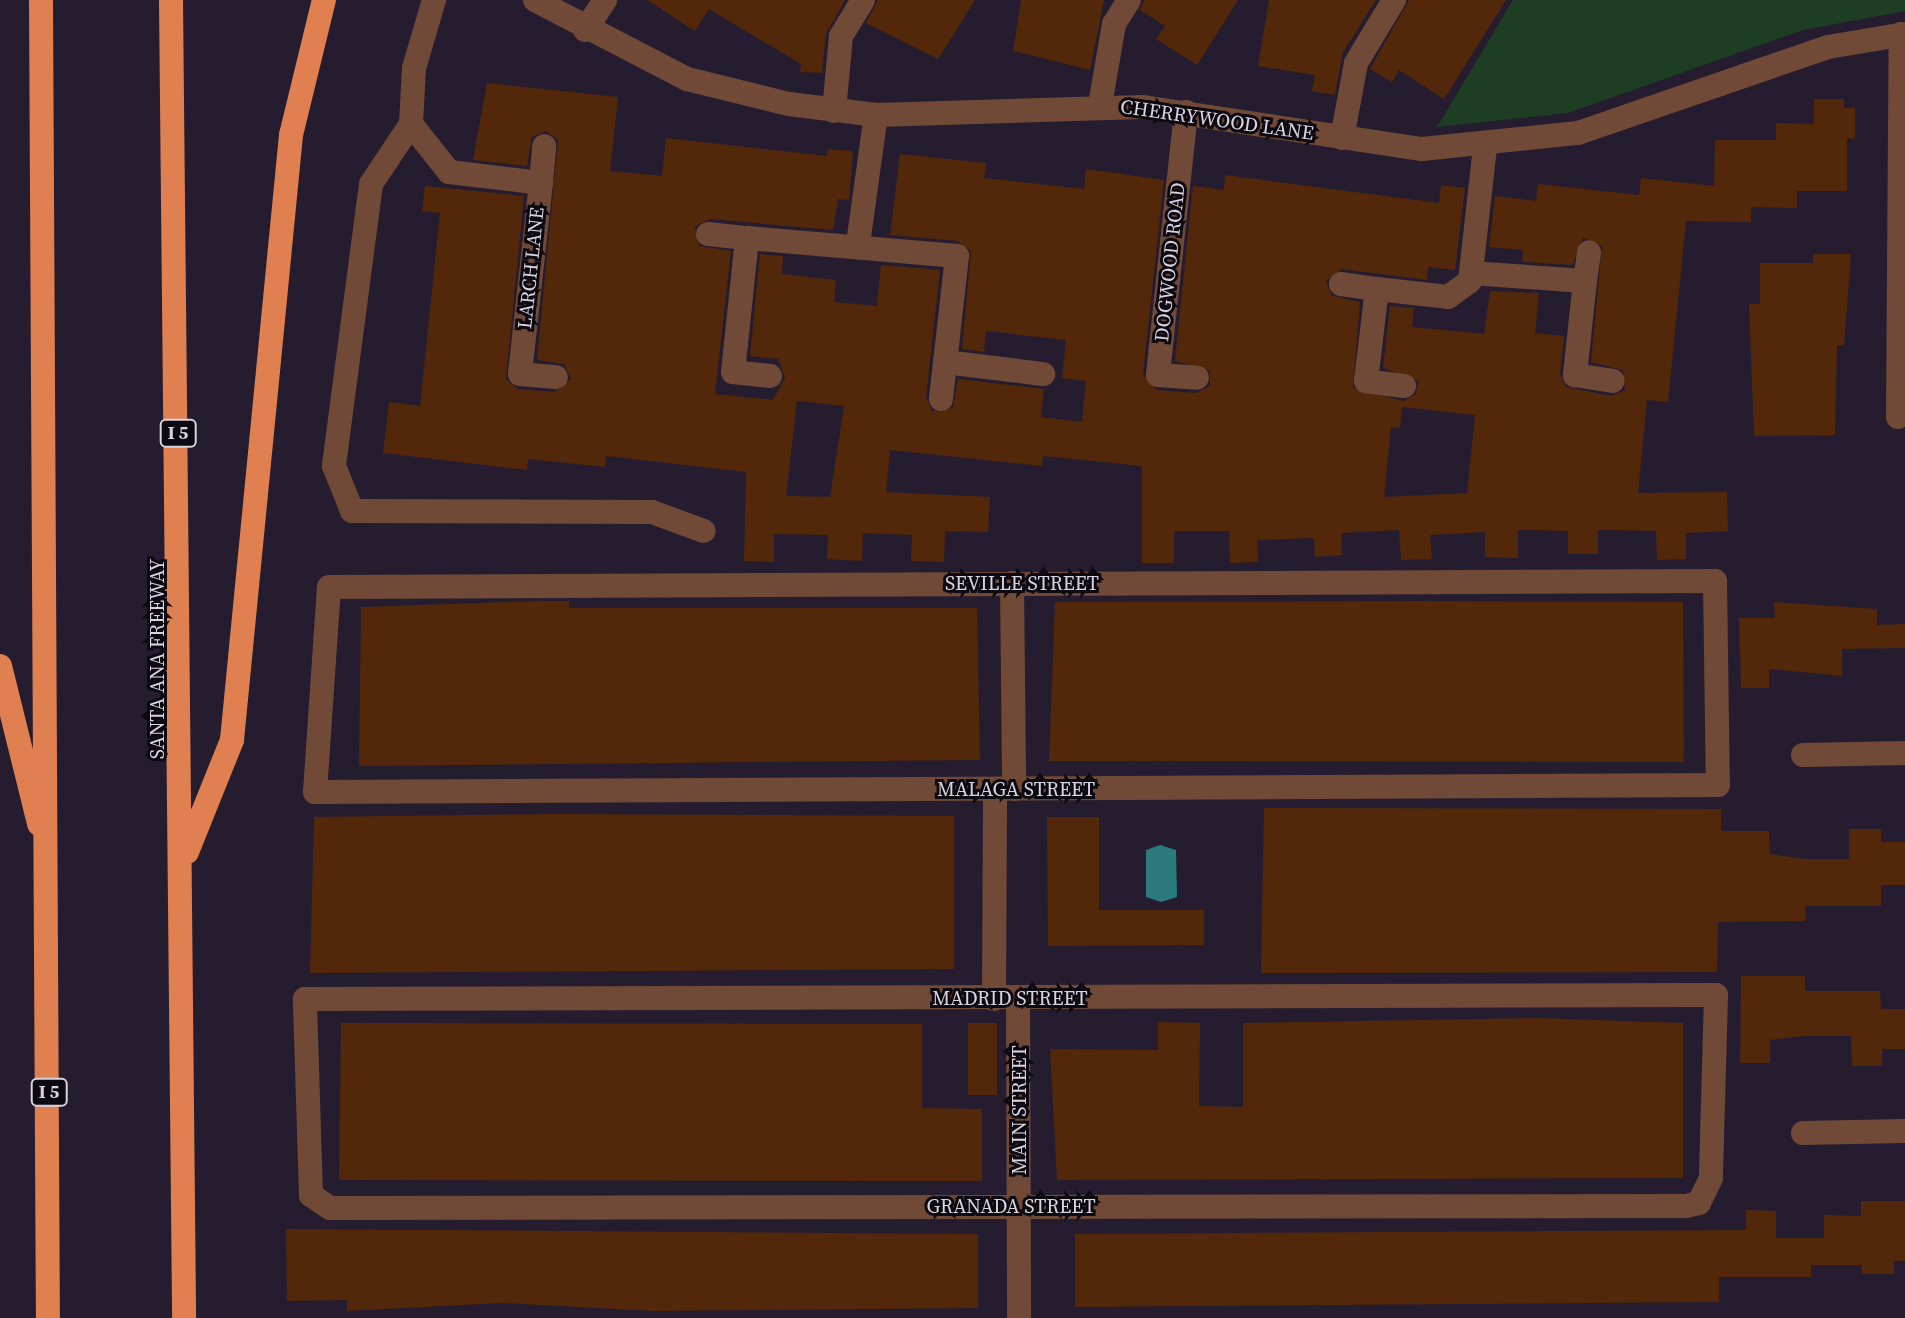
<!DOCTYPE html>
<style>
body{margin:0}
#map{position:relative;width:1905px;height:1318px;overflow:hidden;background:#251d2f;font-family:"Source Serif 4",serif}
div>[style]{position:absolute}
.green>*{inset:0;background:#1e3e23}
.water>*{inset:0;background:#2b7a7e}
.building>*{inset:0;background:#53280a}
.minor>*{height:24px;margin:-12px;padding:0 12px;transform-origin:12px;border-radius:12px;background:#714a37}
.highway>*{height:24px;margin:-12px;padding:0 12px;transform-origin:12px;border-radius:12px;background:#e07f4f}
span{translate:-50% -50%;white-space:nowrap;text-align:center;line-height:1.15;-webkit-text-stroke:6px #0c0911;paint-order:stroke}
.shield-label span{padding:2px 6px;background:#0c0911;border:2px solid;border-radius:6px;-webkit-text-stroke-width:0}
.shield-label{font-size:18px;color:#d9d4e0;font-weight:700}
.street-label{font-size:20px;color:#d9d4e0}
</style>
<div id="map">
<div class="green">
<div style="clip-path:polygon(1513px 0,1905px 0,1905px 11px,1803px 30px,1568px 113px,1437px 127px)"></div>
</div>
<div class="water">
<div style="clip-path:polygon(1160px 845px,1176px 850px,1177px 897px,1161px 902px,1146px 897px,1146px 850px)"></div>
</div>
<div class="building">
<div style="clip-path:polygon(647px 0,845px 0,826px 34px,822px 73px,800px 72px,801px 64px,709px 9px,695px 31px)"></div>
<div style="clip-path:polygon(878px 0,975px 0,938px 59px,866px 23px)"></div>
<div style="clip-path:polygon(1021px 0,1104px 0,1090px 70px,1013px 51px)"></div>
<div style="clip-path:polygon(1144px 0,1238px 0,1197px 65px,1156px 39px,1165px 26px,1140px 10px)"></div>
<div style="clip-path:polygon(1269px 0,1376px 0,1343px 52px,1335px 95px,1312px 91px,1315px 75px,1258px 66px)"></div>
<div style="clip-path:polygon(1409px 0,1506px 0,1444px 99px,1399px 70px,1392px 82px,1370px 69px)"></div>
<div style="clip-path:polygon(evenodd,487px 83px,618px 97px,610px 171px,662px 176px,666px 138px,827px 156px,828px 149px,853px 151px,849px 200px,838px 199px,833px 230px,710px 219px,695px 226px,699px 246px,731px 251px,715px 394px,773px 400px,785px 378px,778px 359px,750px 356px,760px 254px,783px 256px,782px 274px,836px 280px,834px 302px,877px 306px,881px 265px,940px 270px,926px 397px,932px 411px,953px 408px,958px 379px,1044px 389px,1041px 417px,1082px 422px,1086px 381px,1062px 378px,1066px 340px,986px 331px,984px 352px,962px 349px,971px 251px,958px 241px,890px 235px,900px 154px,986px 163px,984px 178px,1084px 189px,1086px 169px,1164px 180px,1143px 374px,1156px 390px,1196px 393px,1210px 386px,1210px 371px,1175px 361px,1193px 186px,1224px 190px,1225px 175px,1439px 203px,1441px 185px,1465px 188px,1455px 270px,1428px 267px,1427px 280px,1342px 269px,1326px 281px,1332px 296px,1360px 302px,1353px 388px,1403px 401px,1416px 394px,1418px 381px,1383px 368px,1390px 306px,1414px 308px,1412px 327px,1484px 334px,1490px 291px,1539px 293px,1535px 333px,1564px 336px,1560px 374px,1566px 387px,1611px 396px,1625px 390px,1623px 370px,1591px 362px,1602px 246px,1583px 238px,1572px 265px,1522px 262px,1523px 250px,1489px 247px,1495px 196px,1536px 201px,1538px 184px,1639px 195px,1641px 178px,1714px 186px,1715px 140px,1776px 140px,1776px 123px,1814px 124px,1814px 99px,1844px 99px,1844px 108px,1855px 108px,1855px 139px,1847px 138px,1847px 191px,1797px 191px,1797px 208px,1751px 207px,1751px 222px,1686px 221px,1668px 402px,1647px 400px,1638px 493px,1727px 492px,1728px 531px,1686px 533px,1686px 559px,1657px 560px,1656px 531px,1598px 530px,1598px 554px,1568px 554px,1568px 531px,1518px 530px,1518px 558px,1485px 557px,1485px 532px,1430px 535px,1432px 559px,1401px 560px,1399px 530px,1341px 533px,1342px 555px,1315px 557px,1314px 538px,1257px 540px,1258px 562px,1230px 563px,1229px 531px,1174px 531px,1174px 563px,1142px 563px,1142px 466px,1043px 456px,1042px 466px,890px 450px,886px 492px,990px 497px,988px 532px,945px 531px,944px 562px,911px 561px,912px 535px,863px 533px,862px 561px,827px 559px,828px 535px,774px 534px,774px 562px,744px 561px,746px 472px,606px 456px,605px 467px,528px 459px,527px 470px,383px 453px,389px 402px,420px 406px,440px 213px,422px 211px,425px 186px,524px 196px,506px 379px,518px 389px,555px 392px,571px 379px,564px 364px,537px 360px,558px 140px,546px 131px,532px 137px,527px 166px,473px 160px,487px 83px,797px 401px,844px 406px,830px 497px,786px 496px,797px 401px,487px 83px,1402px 407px,1475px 415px,1467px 493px,1384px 497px,1391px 427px,1400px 428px,1402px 407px)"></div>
<div style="clip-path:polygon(1813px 254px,1851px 254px,1844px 345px,1837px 345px,1835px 435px,1754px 436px,1749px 304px,1760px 304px,1760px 263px,1813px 263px)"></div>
<div style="clip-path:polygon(540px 601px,569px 601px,569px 608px,977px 608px,980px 760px,359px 766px,361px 607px)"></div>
<div style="clip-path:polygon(1419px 601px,1683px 602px,1684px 762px,1049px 761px,1055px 602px)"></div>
<div style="clip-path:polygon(1774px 602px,1877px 609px,1877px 625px,1905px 624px,1905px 648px,1842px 649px,1842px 676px,1769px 669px,1769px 688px,1741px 688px,1739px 618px,1775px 618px)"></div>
<div style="clip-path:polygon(1264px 808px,1721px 809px,1721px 831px,1769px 831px,1770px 854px,1805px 859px,1849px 859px,1849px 829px,1881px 829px,1881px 842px,1905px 842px,1905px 885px,1881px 885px,1881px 906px,1805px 906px,1806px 921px,1718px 922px,1717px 972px,1261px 973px)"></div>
<div style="clip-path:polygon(559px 814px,954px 816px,954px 969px,310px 973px,314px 817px)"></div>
<div style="clip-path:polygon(1047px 817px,1099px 817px,1099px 910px,1204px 910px,1204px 945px,1048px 946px)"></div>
<div style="clip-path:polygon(1741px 976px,1805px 976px,1805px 991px,1880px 991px,1881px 1009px,1905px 1009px,1905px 1049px,1882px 1049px,1882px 1066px,1852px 1066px,1851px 1036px,1805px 1036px,1770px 1040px,1770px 1063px,1740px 1063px)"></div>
<div style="clip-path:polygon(1537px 1018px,1683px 1023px,1683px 1178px,1057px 1180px,1050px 1049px,1158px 1050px,1158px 1022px,1200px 1023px,1199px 1106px,1243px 1107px,1243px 1023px)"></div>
<div style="clip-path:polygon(341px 1023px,922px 1024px,922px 1108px,982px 1109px,982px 1181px,339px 1180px)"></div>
<div style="clip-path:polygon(968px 1023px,997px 1023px,997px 1095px,968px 1095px)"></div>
<div style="clip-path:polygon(1861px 1201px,1905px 1201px,1905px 1261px,1894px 1261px,1894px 1274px,1862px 1274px,1862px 1265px,1811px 1265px,1811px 1277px,1719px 1277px,1719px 1302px,1075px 1307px,1075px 1234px,1746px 1230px,1746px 1210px,1776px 1211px,1776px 1238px,1824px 1238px,1824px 1215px,1861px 1216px)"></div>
<div style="clip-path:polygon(286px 1229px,978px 1234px,978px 1308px,653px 1311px,501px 1303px,347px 1311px,347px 1300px,287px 1301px)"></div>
</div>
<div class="minor">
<div style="left:535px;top:0;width:171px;rotate:27.5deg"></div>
<div style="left:687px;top:79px;width:105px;rotate:13.8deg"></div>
<div style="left:789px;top:104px;width:88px;rotate:7.2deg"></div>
<div style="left:876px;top:115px;width:267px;rotate:-1.7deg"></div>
<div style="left:1143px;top:107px;width:282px;rotate:8.6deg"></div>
<div style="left:1422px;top:149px;width:157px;rotate:-5.9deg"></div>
<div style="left:1578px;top:133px;width:264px;rotate:-19deg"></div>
<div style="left:1828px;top:47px;width:78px;rotate:-9.6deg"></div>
<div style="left:585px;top:30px;width:36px;rotate:-56deg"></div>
<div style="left:1100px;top:105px;width:82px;rotate:-80.2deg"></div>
<div style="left:1114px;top:24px;width:28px;rotate:-58deg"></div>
<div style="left:834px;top:111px;width:75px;rotate:-84.7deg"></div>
<div style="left:841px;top:36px;width:42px;rotate:-58.6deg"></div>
<div style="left:1186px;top:112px;width:264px;rotate:96.1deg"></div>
<div style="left:1158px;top:375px;width:39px;rotate:4deg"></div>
<div style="left:411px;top:124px;width:72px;rotate:123.7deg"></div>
<div style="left:371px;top:184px;width:284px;rotate:97.5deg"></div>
<div style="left:334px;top:466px;width:48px;rotate:68.2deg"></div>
<div style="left:352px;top:511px;width:300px;rotate:0.2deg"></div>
<div style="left:652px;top:512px;width:55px;rotate:20.1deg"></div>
<div style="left:411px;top:124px;width:61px;rotate:51.6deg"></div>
<div style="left:449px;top:172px;width:93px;rotate:6.8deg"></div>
<div style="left:541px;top:183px;width:192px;rotate:96.3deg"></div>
<div style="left:520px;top:374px;width:36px;rotate:5deg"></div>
<div style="left:411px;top:124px;width:56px;rotate:-86.9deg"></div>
<div style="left:414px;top:68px;width:71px;rotate:-73.6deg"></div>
<div style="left:1342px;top:138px;width:76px;rotate:-79.4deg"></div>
<div style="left:1356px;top:63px;width:74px;rotate:-58.9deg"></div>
<div style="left:541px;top:183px;width:37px;rotate:-85deg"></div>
<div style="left:708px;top:234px;width:39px;rotate:6deg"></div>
<div style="left:858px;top:244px;width:130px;rotate:-82.1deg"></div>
<div style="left:1471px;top:273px;width:114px;rotate:4deg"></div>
<div style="left:1585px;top:281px;width:95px;rotate:96.1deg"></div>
<div style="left:1575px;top:375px;width:38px;rotate:9deg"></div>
<div style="left:1585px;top:281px;width:29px;rotate:-82deg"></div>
<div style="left:1341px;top:284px;width:36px;rotate:8deg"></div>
<div style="left:945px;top:362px;width:99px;rotate:7deg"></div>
<div style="left:770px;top:376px;width:37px;rotate:-174deg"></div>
<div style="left:733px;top:372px;width:135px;rotate:-84deg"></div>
<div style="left:747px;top:238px;width:211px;rotate:4.9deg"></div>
<div style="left:957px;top:256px;width:144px;rotate:96.4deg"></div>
<div style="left:1404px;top:386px;width:38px;rotate:-173deg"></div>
<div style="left:1366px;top:381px;width:93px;rotate:-83.2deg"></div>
<div style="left:1377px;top:289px;width:71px;rotate:6.4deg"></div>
<div style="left:1448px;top:297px;width:27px;rotate:-36deg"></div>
<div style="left:1470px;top:281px;width:135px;rotate:-83.6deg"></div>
<div style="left:1898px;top:417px;width:383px;rotate:-89.6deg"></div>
<div style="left:1715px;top:581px;width:204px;rotate:89.2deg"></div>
<div style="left:1718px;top:785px;width:1403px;rotate:179.71deg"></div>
<div style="left:315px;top:792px;width:205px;rotate:-86.1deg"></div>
<div style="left:329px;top:587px;width:1386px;rotate:-0.25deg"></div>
<div style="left:1012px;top:583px;width:206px;rotate:89.4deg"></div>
<div style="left:1803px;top:755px;width:102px;rotate:-1.1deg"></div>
<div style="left:1716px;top:995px;width:183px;rotate:91.6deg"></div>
<div style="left:1711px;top:1178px;width:28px;rotate:116deg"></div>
<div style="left:1699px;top:1203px;width:13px;rotate:167deg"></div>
<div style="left:1686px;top:1206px;width:1356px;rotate:179.92deg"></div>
<div style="left:330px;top:1208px;width:23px;rotate:-146deg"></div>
<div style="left:311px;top:1195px;width:196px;rotate:-91.8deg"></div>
<div style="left:305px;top:999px;width:1411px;rotate:-0.16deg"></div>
<div style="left:1018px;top:998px;width:320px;rotate:89.8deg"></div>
<div style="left:994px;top:999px;width:210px;rotate:-89.7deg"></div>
<div style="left:1803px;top:1133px;width:102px;rotate:-1.1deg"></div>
</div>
<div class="highway">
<div style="left:41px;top:0;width:1318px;rotate:89.7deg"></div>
<div style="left:171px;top:0;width:1318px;rotate:89.43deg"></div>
<div style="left:0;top:666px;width:163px;rotate:76.1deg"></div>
<div style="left:187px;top:852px;width:121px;rotate:-68.1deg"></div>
<div style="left:232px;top:740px;width:608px;rotate:-84.43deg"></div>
<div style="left:291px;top:135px;width:139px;rotate:-76.3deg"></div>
</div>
<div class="shield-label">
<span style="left:178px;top:433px">I 5</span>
<span style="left:49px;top:1092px">I 5</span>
</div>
<div class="street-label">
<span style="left:1217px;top:120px;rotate:8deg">CHERRYWOOD LANE</span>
<span style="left:1170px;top:262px;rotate:-84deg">DOGWOOD ROAD</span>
<span style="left:531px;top:268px;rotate:-84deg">LARCH LANE</span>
<span style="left:1022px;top:583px">SEVILLE STREET</span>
<span style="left:157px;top:659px;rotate:-90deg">SANTA ANA FREEWAY</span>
<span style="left:1016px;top:789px">MALAGA STREET</span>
<span style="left:1010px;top:998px">MADRID STREET</span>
<span style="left:1019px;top:1110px;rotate:-90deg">MAIN STREET</span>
<span style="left:1011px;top:1206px">GRANADA STREET</span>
</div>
</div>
